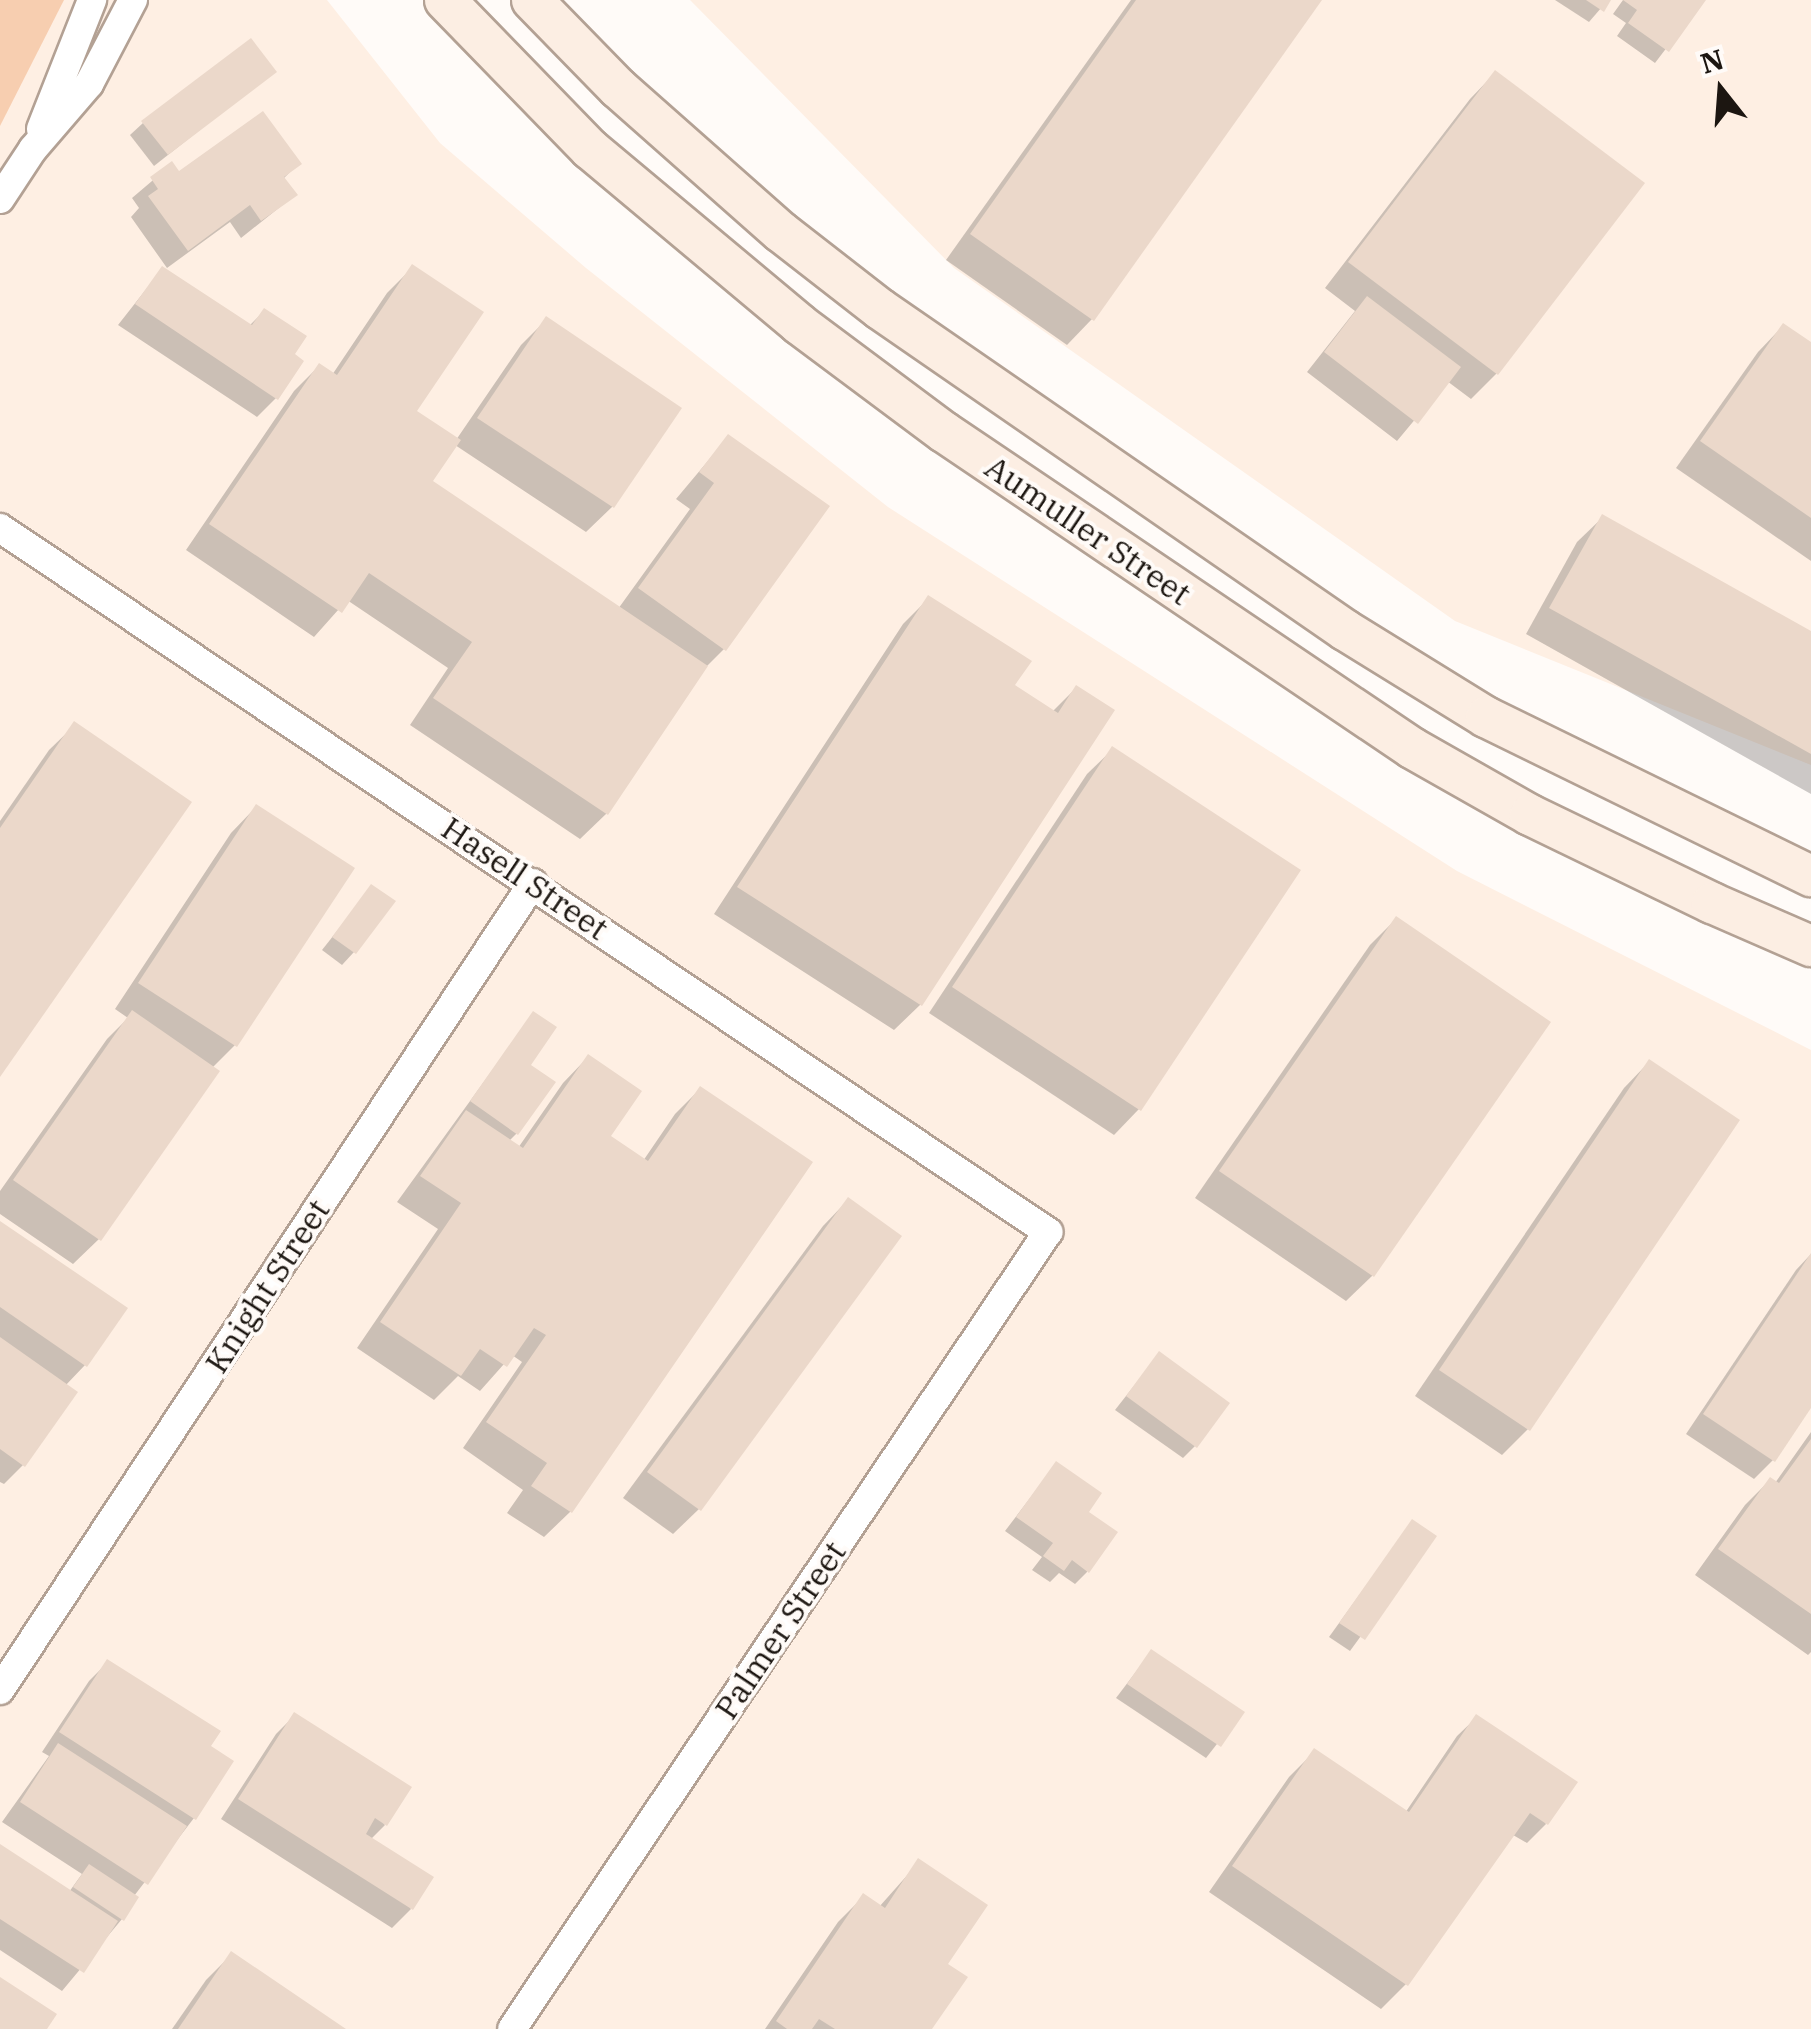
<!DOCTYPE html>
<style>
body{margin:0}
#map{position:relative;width:1811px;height:2029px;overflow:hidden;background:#fffbf8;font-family:"IBM Plex Serif",serif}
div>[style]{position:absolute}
.built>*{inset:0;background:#feefe3}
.green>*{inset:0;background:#f7ceb0}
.shadow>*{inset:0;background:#0003}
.building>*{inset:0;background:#ebd8ca}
.roads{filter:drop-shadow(2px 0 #b3a194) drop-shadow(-2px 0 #b3a194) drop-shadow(0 2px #b3a194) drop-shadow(0 -2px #b3a194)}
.minor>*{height:28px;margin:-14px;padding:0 14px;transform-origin:14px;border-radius:14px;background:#fff}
.secondary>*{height:40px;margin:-20px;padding:0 20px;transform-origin:20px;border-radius:20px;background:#fceee3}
span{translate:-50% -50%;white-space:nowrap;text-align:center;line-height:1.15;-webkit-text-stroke:8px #fffbf8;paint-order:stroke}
.street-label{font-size:32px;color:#1c1611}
.north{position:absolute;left:1671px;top:40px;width:100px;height:100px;-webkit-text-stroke:8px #fffbf8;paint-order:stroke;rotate:343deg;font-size:28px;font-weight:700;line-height:40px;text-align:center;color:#1c1611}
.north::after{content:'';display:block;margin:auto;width:35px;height:45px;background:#1c1611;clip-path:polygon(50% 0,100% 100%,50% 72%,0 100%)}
</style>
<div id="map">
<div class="built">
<div style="clip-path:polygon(0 0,327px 0,440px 143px,586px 268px,888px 507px,1457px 871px,1811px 1050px,1811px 2029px,0 2029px)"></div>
<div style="clip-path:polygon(690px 0,1811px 0,1811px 765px,1455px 621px,954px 268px)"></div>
</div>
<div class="green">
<div style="clip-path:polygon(0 0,64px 0,0 126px)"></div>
</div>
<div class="shadow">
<div style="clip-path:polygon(1131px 0,1319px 0,1092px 319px,1067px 345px,946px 260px)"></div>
<div style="clip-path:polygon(1555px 0,1608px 0,1589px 22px)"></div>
<div style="clip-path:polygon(1623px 0,1703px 0,1655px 63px,1617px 36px,1626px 23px,1613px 14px)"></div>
<div style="clip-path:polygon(273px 72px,154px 166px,130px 135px,143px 123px)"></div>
<div style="clip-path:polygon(1495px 73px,1641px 184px,1496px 374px,1471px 399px,1447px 381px,1397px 441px,1307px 372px,1355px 311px,1325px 288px,1470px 99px)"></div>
<div style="clip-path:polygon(172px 164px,179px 174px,298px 164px,283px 179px,295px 195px,241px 238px,230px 222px,167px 268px,131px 217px,139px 208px,132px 198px)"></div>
<div style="clip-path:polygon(413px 267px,414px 412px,456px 440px,521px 345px,546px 320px,678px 408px,612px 507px,586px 532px,455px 445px,429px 482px,618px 609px,690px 509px,676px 499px,728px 437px,724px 649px,703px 670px,606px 814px,580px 839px,410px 725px,448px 668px,347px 600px,314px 637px,186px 550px,294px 391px,319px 366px,332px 375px,387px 293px)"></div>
<div style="clip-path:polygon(162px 269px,249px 326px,264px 311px,291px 355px,276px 398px,257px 417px,118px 325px)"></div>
<div style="clip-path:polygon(1783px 326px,1811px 345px,1811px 561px,1676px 468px,1758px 352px)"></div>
<div style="clip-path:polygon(1603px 517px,1811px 634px,1811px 794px,1526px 634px,1577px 542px)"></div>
<div style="clip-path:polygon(929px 598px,1012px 686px,1052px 712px,1076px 688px,1112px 711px,920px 1005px,894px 1030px,714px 914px,903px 624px)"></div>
<div style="clip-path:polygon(75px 725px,0 1073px,0 821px,49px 750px)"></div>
<div style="clip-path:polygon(1113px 749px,1139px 1109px,1114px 1135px,929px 1013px,1087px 774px)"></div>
<div style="clip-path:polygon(256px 807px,235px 1045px,211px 1069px,99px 1239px,73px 1264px,0 1214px,0 1191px,107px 1039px,128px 1018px,115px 1009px,231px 833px)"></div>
<div style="clip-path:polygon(372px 887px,354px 952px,342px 965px,322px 950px)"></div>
<div style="clip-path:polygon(1396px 919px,1547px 1023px,1372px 1276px,1346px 1301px,1195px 1198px,1370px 945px)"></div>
<div style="clip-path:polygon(533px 1014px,517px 1133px,508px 1142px,518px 1148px,563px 1083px,588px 1057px,607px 1137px,643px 1161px,675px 1114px,700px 1089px,809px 1163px,570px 1512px,544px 1537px,507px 1513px,523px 1490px,463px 1448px,522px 1362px,512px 1355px,480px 1391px,458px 1376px,434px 1400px,357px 1348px,438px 1229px,397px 1202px)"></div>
<div style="clip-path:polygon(1649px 1062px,1528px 1429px,1502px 1455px,1415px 1396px,1624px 1088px)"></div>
<div style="clip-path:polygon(848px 1200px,699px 1509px,673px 1534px,623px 1498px,823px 1226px)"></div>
<div style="clip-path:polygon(0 1224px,85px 1365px,65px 1386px,23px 1465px,4px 1484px,0 1482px)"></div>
<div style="clip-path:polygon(1811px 1254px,1811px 1403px,1773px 1460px,1754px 1479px,1686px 1434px,1796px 1270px)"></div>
<div style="clip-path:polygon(1159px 1354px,1195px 1446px,1183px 1458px,1115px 1410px)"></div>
<div style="clip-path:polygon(1811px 1432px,1811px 1652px,1808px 1655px,1695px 1575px,1745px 1505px,1770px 1480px,1775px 1483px)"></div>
<div style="clip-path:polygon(1056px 1464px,1085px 1512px,1087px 1572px,1075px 1584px,1059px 1573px,1050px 1582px,1032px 1570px,1042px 1557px,1005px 1531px)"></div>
<div style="clip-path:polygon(1412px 1522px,1433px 1537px,1350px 1651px,1329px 1637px)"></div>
<div style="clip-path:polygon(1151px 1652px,1242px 1712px,1206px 1758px,1116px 1698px)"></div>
<div style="clip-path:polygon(108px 1662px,207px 1747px,194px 1818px,134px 1896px,122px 1919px,62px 1991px,0 1950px,0 1847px,69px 1892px,82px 1874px,2px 1822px,49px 1756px,42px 1752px,89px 1681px)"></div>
<div style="clip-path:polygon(295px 1715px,385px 1825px,370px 1840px,411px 1909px,392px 1928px,221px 1819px,276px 1734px)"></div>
<div style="clip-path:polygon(1477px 1717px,1546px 1824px,1527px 1843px,1513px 1835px,1406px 1984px,1381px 2009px,1209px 1892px,1289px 1777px,1314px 1752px,1405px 1813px,1457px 1736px)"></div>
<div style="clip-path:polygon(919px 1862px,944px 1965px,929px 2029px,765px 2029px,838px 1922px,864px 1896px,879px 1907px)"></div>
<div style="clip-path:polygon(232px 1954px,342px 2029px,172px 2029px,206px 1980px)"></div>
</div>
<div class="building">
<div style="clip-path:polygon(1136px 0,1322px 0,1094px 321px,970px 234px)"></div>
<div style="clip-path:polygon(1586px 0,1611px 0,1604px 12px)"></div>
<div style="clip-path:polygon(1623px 0,1706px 0,1669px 52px,1628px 23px,1637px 10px)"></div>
<div style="clip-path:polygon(251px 38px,277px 72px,168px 155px,141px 121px)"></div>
<div style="clip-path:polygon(1495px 70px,1645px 183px,1498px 375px,1348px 262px)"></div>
<div style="clip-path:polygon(263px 111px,302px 164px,284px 177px,298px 195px,261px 221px,250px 205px,188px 251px,148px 196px,158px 189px,150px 177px,172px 161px,179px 171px)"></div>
<div style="clip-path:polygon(412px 264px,484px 312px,417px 411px,461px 440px,433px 481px,708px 666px,608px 815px,433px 698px,472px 642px,369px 573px,342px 613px,209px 524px,319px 363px,337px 375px)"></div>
<div style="clip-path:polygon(162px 266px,252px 325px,264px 308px,307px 336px,295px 354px,304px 361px,278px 400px,135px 304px)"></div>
<div style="clip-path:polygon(1367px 296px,1461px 367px,1418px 424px,1324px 352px)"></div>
<div style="clip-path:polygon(546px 316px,682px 408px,614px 508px,477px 418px)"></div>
<div style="clip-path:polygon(1783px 323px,1811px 342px,1811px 518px,1700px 441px)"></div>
<div style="clip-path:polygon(728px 434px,830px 506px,726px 651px,638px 588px,714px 483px,699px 472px)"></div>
<div style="clip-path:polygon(1602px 514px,1811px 631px,1811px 754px,1549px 608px)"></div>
<div style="clip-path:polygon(928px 595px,1032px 661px,1015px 685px,1058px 713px,1076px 685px,1115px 710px,922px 1006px,737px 887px)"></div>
<div style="clip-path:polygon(74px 721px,192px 802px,0 1077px,0 828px)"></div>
<div style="clip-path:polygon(1112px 746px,1301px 870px,1141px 1111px,952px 987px)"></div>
<div style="clip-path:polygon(256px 804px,355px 868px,237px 1047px,138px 983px)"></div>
<div style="clip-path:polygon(371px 884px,396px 901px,356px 954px,332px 937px)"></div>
<div style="clip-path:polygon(1396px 916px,1551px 1022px,1374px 1277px,1219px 1171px)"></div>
<div style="clip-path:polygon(132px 1010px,220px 1071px,101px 1241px,13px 1180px)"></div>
<div style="clip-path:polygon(533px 1011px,557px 1027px,531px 1065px,556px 1082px,518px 1135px,470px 1101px)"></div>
<div style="clip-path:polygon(588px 1054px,642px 1091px,611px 1136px,648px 1161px,700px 1086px,813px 1162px,572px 1513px,531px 1486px,547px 1463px,486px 1422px,546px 1335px,534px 1328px,507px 1367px,480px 1349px,461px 1376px,380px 1322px,461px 1203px,420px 1176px,466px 1110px,523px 1148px)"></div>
<div style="clip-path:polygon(1649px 1059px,1740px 1120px,1530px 1431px,1439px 1370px)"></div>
<div style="clip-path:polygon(848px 1197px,902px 1236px,701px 1511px,647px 1472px)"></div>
<div style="clip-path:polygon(0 1221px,128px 1308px,87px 1367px,0 1307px)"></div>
<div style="clip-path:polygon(1811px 1253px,1811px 1408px,1775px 1462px,1703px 1414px)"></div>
<div style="clip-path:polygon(0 1337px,78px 1392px,25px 1467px,0 1449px)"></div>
<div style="clip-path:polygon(1159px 1351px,1230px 1403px,1197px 1448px,1126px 1396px)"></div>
<div style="clip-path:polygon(1811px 1439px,1811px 1614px,1718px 1549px,1770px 1477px,1779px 1483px)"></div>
<div style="clip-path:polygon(1056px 1461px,1102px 1493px,1089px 1512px,1118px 1532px,1089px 1573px,1072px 1560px,1064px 1571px,1043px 1556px,1053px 1543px,1016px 1517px)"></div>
<div style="clip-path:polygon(1412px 1519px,1437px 1536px,1365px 1640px,1339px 1623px)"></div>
<div style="clip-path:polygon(1151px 1649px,1245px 1712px,1221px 1747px,1127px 1684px)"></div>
<div style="clip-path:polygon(107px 1659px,221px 1731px,211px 1746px,234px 1761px,196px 1820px,59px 1732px)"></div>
<div style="clip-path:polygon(294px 1712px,412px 1787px,387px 1826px,375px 1818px,366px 1834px,434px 1877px,413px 1910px,238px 1799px)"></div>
<div style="clip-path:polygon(1476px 1714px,1578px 1782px,1548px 1825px,1530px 1813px,1408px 1986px,1232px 1866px,1314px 1748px,1409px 1812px)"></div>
<div style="clip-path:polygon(58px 1743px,187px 1826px,148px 1885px,20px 1802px)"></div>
<div style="clip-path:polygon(0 1844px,118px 1921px,84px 1973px,0 1919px)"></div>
<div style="clip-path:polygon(918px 1858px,988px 1905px,948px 1964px,968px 1977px,932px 2029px,835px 2029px,819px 2019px,812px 2029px,787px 2029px,776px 2021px,863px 1893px,885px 1908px)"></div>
<div style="clip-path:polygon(89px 1864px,139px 1897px,124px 1921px,73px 1887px)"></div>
<div style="clip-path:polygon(231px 1951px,346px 2029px,178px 2029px)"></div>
<div style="clip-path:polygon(0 1977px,57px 2014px,47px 2029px,0 2029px)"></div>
</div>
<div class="roads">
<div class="minor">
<div style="left:41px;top:129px;width:139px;rotate:-68.4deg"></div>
<div style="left:0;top:199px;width:60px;rotate:-56.6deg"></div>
<div style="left:33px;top:149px;width:86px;rotate:-49.3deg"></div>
<div style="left:89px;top:84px;width:95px;rotate:-62.4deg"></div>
<div style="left:0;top:528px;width:1263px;rotate:33.89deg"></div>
<div style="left:1048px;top:1232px;width:960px;rotate:123.92deg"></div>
<div style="left:0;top:1690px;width:967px;rotate:-56.56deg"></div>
</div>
<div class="secondary">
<div style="left:445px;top:0;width:208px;rotate:45.8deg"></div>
<div style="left:590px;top:149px;width:273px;rotate:39.9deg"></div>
<div style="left:799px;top:324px;width:181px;rotate:36.7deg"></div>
<div style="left:944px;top:432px;width:565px;rotate:34.03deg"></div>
<div style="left:1412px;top:748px;width:136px;rotate:29.6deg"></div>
<div style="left:1530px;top:815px;width:202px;rotate:25.8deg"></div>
<div style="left:1712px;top:903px;width:108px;rotate:23.5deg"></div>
<div style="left:532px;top:0;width:123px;rotate:45.7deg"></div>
<div style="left:618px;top:88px;width:217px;rotate:41.5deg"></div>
<div style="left:781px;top:232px;width:125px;rotate:37.9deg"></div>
<div style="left:880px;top:309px;width:565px;rotate:34.62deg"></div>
<div style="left:1345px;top:630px;width:166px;rotate:31.7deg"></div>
<div style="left:1486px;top:717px;width:362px;rotate:26.1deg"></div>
</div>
</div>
<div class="street-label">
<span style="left:1088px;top:530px;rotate:34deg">Aumuller Street</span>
<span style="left:525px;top:878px;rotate:34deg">Hasell Street</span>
<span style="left:267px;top:1286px;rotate:-57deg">Knight Street</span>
<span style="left:780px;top:1630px;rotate:-56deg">Palmer Street</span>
</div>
<div class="north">N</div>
</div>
